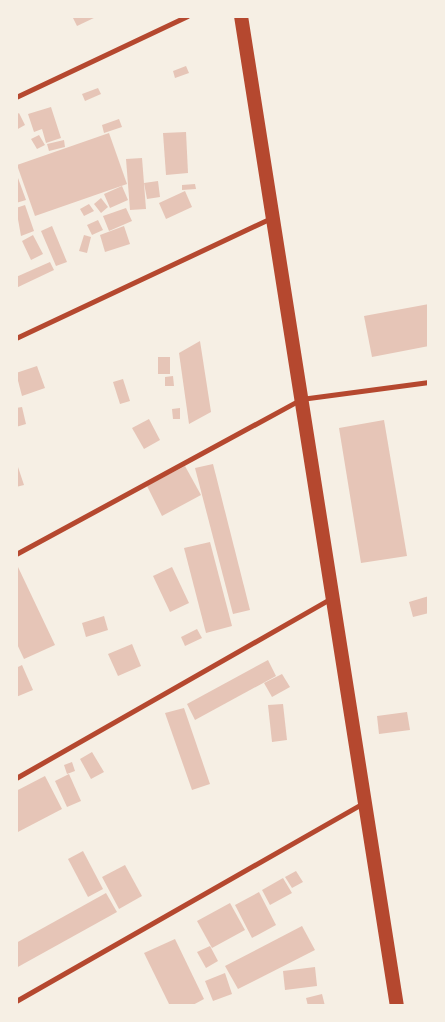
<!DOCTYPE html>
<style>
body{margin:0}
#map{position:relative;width:445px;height:1022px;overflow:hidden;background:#f6efe4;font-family:Jost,sans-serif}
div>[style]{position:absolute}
.building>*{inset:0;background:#e6c5b7}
.minor>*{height:5px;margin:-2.5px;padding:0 2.5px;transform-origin:2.5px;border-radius:2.5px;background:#b5482f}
.trunk>*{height:14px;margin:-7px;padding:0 7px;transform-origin:7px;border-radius:7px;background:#b5482f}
span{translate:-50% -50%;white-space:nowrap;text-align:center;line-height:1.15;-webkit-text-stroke:4px #f6efe4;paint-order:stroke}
.frame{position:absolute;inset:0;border:18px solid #f6efe4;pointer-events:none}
</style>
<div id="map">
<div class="building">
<div style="clip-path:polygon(72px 16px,98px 16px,77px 26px)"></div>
<div style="clip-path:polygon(186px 66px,189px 73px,175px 78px,173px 71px)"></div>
<div style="clip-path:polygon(98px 88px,101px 94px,85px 101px,82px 94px)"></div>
<div style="clip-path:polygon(51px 107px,61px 138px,46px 143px,42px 129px,34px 132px,28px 114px)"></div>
<div style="clip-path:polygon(19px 113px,25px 125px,16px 130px,16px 115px)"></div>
<div style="clip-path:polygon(119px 119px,122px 127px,104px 133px,102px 125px)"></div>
<div style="clip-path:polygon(186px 132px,188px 173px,166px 175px,163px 133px)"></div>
<div style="clip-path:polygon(109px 133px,127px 184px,35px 216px,17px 165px)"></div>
<div style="clip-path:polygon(39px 135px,45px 145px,37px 149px,31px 139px)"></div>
<div style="clip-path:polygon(64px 140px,65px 147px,49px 151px,47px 144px)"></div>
<div style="clip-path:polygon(142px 158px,146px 209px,130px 210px,126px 159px)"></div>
<div style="clip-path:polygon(18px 178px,26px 200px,16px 203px,16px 179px)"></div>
<div style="clip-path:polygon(158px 181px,160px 197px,147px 199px,144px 183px)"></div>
<div style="clip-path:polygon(195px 184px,196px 189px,182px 190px,182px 185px)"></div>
<div style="clip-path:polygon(122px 186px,128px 200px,110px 208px,104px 194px)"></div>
<div style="clip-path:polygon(185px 191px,192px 207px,166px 219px,159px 203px)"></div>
<div style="clip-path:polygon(101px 198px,108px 207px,101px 213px,94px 204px)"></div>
<div style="clip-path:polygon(89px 204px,94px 211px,84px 216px,80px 209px)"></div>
<div style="clip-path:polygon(25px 205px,34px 231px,21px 236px,16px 208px)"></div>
<div style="clip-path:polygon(126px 208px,132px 221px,109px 231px,103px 216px)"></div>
<div style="clip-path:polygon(98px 220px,103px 230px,92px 235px,87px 225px)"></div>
<div style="clip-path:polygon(52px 226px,67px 262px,56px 266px,41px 231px)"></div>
<div style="clip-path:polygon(124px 226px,130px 244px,105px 252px,100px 235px)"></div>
<div style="clip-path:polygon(33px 235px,43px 254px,31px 260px,22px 241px)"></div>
<div style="clip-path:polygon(84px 235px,91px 237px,87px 253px,79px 251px)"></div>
<div style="clip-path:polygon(50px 262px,54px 270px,16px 288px,16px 277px)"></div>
<div style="clip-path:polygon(429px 304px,429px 346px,372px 357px,364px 316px)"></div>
<div style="clip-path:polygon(200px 341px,211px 412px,189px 424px,179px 353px)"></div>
<div style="clip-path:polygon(158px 357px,170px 357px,170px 374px,158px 374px)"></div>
<div style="clip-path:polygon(37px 366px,45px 388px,22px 396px,16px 373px)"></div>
<div style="clip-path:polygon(173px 376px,174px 386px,165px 386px,165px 377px)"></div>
<div style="clip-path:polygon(123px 379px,130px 401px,120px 404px,113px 382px)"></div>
<div style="clip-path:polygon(22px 407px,26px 424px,16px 427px,16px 408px)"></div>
<div style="clip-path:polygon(180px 408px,180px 419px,173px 419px,172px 409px)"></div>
<div style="clip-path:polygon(149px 419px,160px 440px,144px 449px,132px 428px)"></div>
<div style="clip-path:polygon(384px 420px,407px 556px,361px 563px,339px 428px)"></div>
<div style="clip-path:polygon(16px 461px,24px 485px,16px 487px)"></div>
<div style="clip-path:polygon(213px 464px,250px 610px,233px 614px,195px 468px)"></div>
<div style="clip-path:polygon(185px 466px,201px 495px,162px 516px,147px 486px)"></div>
<div style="clip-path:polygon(210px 542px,232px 626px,206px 633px,184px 548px)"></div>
<div style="clip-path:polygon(18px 567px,55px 645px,24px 659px,16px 642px)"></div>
<div style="clip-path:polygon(172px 567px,189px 603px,170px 612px,153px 576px)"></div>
<div style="clip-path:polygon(429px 596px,429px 613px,413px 617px,409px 602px)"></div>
<div style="clip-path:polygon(104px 616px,108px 630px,86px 637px,82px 623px)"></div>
<div style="clip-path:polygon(197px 629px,202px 638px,185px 646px,181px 637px)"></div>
<div style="clip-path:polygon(132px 644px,141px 666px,118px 676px,108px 654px)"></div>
<div style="clip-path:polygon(268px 660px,276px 676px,195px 720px,187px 704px)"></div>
<div style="clip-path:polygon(22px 665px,33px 690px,16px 697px,16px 668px)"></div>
<div style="clip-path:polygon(282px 674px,290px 687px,272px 697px,264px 683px)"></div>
<div style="clip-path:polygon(283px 704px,287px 740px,272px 742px,268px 705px)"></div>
<div style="clip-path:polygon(184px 708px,210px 784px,192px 790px,165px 713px)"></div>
<div style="clip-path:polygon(407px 712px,410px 730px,379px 734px,377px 716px)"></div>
<div style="clip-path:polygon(92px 752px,104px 772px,91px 779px,80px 759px)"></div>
<div style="clip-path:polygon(72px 762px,75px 771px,67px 774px,64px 765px)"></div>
<div style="clip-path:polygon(69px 774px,81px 801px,67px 807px,55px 781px)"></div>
<div style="clip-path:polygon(45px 776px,62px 809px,16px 833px,16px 791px)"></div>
<div style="clip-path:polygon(83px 851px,103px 889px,88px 897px,68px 859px)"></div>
<div style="clip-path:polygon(125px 865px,142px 896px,119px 909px,102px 877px)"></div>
<div style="clip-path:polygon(296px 871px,303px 882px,292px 888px,285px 877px)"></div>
<div style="clip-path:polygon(283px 878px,292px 893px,270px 905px,262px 890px)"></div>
<div style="clip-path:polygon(259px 892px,276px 925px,252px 938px,235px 905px)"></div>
<div style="clip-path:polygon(106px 893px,117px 912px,16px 968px,16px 943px)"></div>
<div style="clip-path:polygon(230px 903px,245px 930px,212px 948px,197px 921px)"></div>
<div style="clip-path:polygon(302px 926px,315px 950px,238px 989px,225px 966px)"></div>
<div style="clip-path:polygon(175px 939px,204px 999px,191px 1006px,170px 1006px,144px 953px)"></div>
<div style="clip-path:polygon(210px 946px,218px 961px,206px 968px,197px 952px)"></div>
<div style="clip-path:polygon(315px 967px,317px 986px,285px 990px,283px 971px)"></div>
<div style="clip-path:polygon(225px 973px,232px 994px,213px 1001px,205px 981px)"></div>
<div style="clip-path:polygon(322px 994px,325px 1006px,308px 1006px,306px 998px)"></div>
</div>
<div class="minor">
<div style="left:16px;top:97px;width:189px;rotate:-25.3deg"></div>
<div style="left:16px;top:338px;width:282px;rotate:-25.2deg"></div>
<div style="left:16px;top:554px;width:324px;rotate:-28.5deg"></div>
<div style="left:301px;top:399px;width:129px;rotate:-7.6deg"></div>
<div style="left:16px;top:778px;width:363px;rotate:-29.7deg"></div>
<div style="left:16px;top:1001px;width:400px;rotate:-29.7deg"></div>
</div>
<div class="trunk">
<div style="left:241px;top:16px;width:1002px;rotate:81.05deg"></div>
</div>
<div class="frame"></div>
</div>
